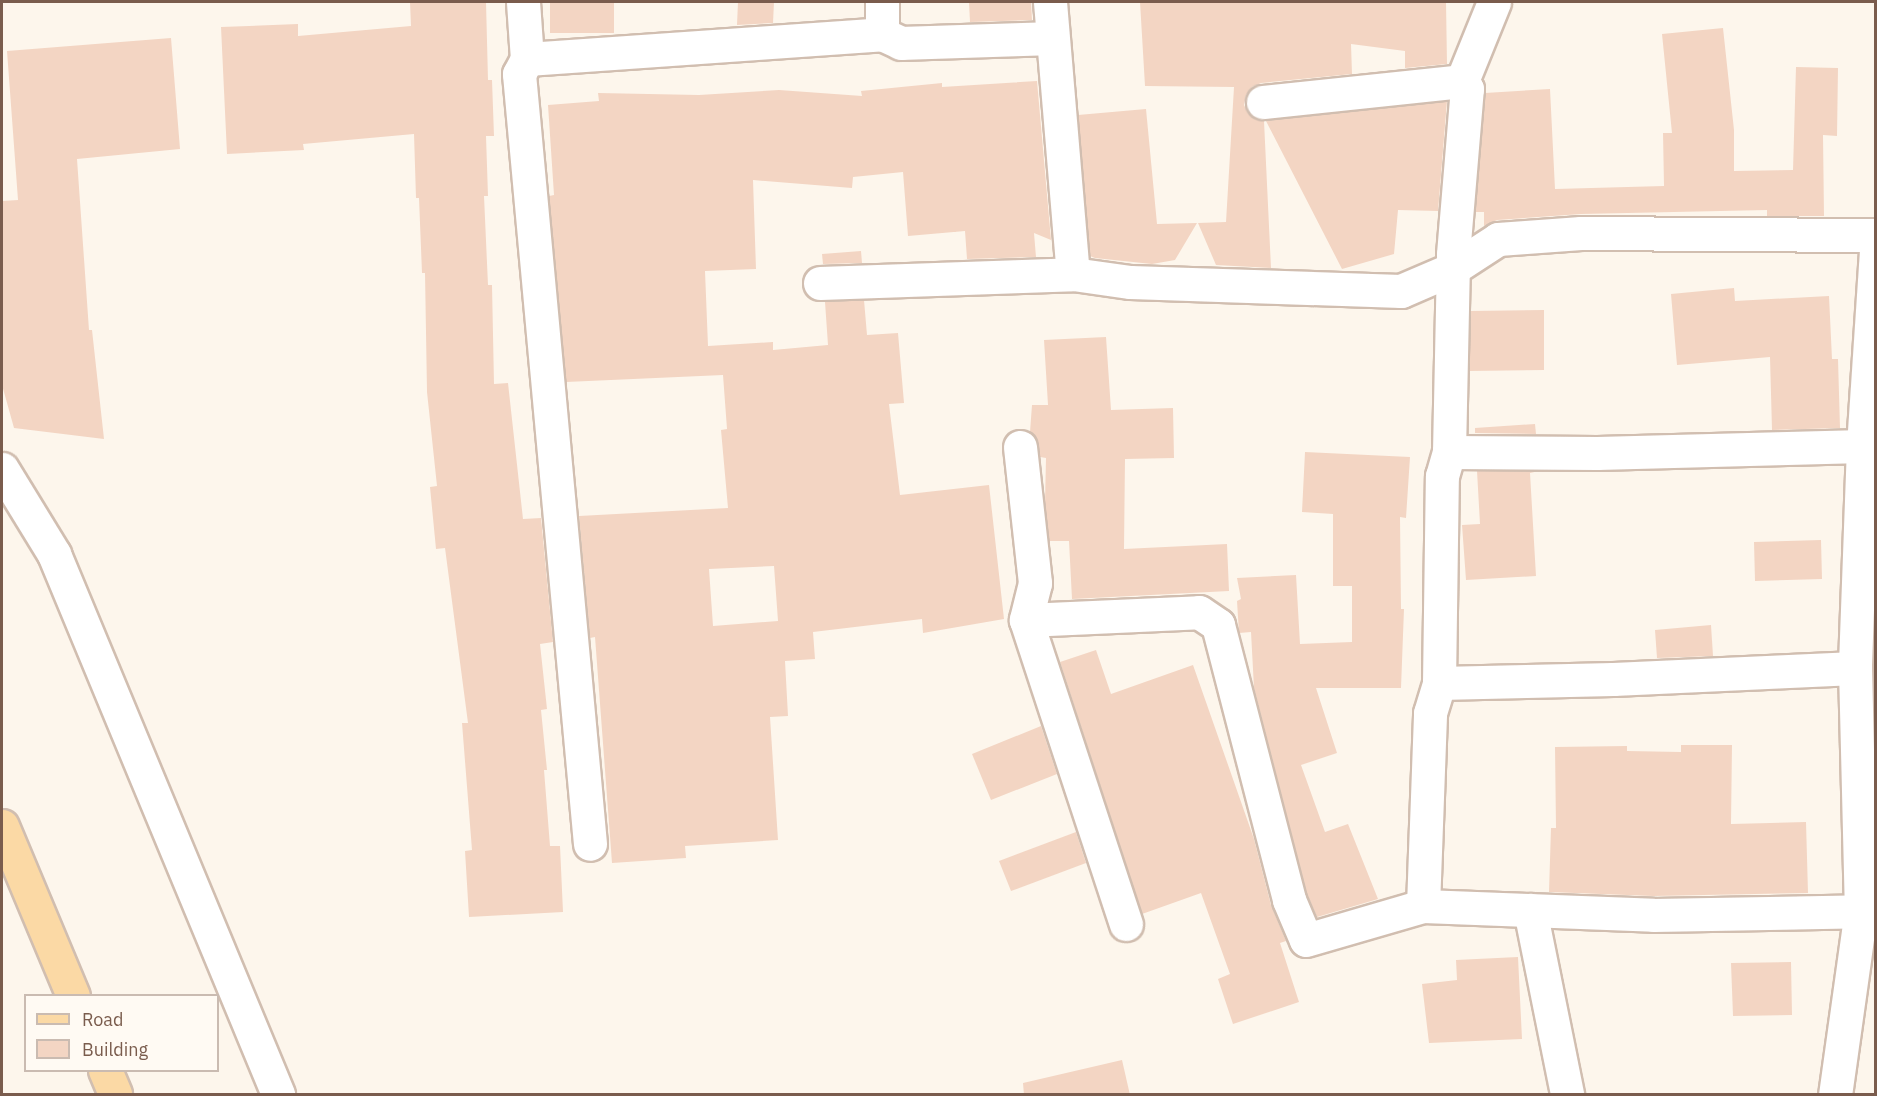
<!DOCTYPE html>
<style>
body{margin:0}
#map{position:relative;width:1877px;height:1096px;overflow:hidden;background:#fdf6ec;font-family:"IBM Plex Sans",sans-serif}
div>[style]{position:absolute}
.building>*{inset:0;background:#f3d5c3}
.roads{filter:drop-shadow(2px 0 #d1beb0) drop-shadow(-2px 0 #d1beb0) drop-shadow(0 2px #d1beb0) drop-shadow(0 -2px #d1beb0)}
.minor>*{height:33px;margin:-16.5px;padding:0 16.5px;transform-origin:16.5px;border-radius:16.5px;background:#fff}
.major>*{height:33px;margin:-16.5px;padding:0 16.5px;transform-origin:16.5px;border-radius:16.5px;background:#fbd9a5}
span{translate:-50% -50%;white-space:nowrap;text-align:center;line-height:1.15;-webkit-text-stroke:4.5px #fffaf3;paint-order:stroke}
.frame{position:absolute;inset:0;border:3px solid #7a5c4d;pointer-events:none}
.legend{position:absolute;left:24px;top:994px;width:195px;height:78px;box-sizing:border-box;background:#fffaf3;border:2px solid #cabbb1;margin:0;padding:8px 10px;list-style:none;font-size:18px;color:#7a5c4d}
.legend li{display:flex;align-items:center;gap:12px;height:30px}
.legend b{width:30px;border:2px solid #cabbb1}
</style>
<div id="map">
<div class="building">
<div style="clip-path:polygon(410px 2px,486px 2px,488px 80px,492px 80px,494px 136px,486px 136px,488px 196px,484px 196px,488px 285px,492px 285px,494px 384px,508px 383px,523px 519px,541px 518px,553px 642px,540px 644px,547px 709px,541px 710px,547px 770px,544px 770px,550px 846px,560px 846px,563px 912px,469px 917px,465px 851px,472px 850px,462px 723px,468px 723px,445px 548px,436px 549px,430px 487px,437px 486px,427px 392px,425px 273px,422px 273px,419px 198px,416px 198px,414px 134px,303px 144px,304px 150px,227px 154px,221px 27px,298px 24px,298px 36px,411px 26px)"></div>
<div style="clip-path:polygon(550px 2px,614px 2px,614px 33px,550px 33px)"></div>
<div style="clip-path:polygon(738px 2px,774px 2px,773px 23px,737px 25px)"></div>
<div style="clip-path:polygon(969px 2px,1031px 2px,1032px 20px,970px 22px)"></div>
<div style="clip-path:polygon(1140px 2px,1446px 2px,1447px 64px,1405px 68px,1405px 51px,1351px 44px,1352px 74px,1261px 83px,1252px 87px,1246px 95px,1244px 105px,1248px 113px,1255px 119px,1264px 121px,1271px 268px,1216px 265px,1198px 223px,1226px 222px,1234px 87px,1145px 86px)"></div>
<div style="clip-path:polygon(1723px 28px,1734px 130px,1734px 171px,1793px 170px,1796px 67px,1838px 68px,1837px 136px,1823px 135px,1824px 216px,1767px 216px,1767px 210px,1581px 214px,1497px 220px,1484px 226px,1484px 212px,1475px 212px,1485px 93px,1550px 89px,1555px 189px,1664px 186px,1663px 133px,1672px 133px,1662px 34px)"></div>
<div style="clip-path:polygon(171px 38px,180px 149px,77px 159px,89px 330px,92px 330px,104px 439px,14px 428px,2px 385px,2px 201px,18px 200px,7px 51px)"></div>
<div style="clip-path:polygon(evenodd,1037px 81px,1051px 240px,1034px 233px,1036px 257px,967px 259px,965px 231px,908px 236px,903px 172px,853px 177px,852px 188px,753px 180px,756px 269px,705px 271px,708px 346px,773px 342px,773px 350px,828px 345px,825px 302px,864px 300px,867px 335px,898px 333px,904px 403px,889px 404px,900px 495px,989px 485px,1004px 619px,923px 633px,922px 619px,813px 632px,815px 659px,785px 661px,788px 716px,770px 717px,778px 840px,685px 846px,686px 858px,612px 863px,595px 637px,590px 638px,579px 516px,728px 508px,721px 430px,727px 429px,723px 375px,566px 382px,549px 196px,554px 195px,548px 105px,599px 101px,598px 93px,699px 95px,779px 90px,862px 96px,861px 91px,942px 83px,942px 87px,1037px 81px,774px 566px,778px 621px,713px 626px,709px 569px,774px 566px)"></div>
<div style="clip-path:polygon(1447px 101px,1438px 211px,1398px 210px,1394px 254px,1342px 269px,1266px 121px)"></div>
<div style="clip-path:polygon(1146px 109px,1157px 224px,1197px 223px,1175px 260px,1152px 264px,1095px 258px,1090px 256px,1078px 115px)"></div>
<div style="clip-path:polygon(861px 251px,862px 263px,823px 264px,822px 254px)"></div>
<div style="clip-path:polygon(1734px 288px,1735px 301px,1829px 296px,1832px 359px,1838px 359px,1840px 428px,1772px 430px,1770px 357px,1677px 365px,1671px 294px)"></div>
<div style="clip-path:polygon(1544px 310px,1544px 370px,1469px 371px,1471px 311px)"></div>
<div style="clip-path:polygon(1106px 337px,1111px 410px,1173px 408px,1174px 458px,1125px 459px,1124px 549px,1227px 544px,1229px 591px,1072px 599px,1069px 541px,1049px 541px,1045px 503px,1046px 458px,1040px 457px,1038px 444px,1030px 432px,1032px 405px,1048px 405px,1044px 340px)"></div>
<div style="clip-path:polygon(1535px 424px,1536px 434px,1475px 433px,1475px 428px)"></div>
<div style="clip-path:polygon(1305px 452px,1410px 457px,1406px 518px,1400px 517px,1401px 609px,1404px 609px,1401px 688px,1316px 688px,1337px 753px,1301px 765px,1325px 832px,1348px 824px,1378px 899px,1317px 917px,1307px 894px,1254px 688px,1251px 632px,1239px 633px,1237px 601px,1241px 599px,1237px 578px,1296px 575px,1300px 644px,1352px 642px,1352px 586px,1333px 586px,1333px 514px,1302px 512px)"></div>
<div style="clip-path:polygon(1477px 471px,1539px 471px,1530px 473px,1536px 576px,1466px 580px,1462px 525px,1480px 524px)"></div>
<div style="clip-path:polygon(1821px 540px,1822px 579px,1755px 581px,1754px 542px)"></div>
<div style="clip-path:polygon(1711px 625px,1713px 656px,1657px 658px,1655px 630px)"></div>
<div style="clip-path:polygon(1096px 650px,1111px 694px,1193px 665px,1254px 839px,1271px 905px,1286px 941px,1280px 943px,1299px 1002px,1233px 1024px,1218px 979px,1230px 974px,1201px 893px,1142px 914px,1060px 662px)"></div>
<div style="clip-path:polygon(1041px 726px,1057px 774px,991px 800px,972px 754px)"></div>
<div style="clip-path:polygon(1681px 745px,1732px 745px,1731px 824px,1806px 822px,1808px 893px,1653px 896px,1549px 892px,1551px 828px,1556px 828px,1555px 747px,1627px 746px,1627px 751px,1681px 752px)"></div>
<div style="clip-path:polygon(1076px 832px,1086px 863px,1011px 891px,999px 861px)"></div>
<div style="clip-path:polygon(1518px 957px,1522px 1039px,1429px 1043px,1422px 984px,1457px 980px,1456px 960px)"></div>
<div style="clip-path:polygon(1791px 962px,1792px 1015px,1733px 1016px,1731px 963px)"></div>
<div style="clip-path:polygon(1122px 1060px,1130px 1095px,1024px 1095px,1023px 1083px)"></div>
</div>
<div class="roads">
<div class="minor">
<div style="left:523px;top:2px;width:57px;rotate:86deg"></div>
<div style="left:527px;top:59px;width:17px;rotate:118deg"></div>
<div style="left:519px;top:74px;width:773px;rotate:84.73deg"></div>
<div style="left:882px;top:2px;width:32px;rotate:90deg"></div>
<div style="left:1050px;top:2px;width:273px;rotate:85.2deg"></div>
<div style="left:527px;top:59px;width:356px;rotate:-4deg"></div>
<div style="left:882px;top:34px;width:21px;rotate:25deg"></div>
<div style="left:901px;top:43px;width:151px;rotate:-1.9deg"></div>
<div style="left:1462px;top:81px;width:85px;rotate:-67.9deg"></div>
<div style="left:1263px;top:102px;width:200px;rotate:-6deg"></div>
<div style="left:820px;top:283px;width:253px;rotate:-2deg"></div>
<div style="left:1073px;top:274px;width:58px;rotate:8deg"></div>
<div style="left:1130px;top:282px;width:271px;rotate:1.9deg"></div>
<div style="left:1401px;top:291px;width:56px;rotate:-23.3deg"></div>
<div style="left:1452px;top:269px;width:55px;rotate:-33.1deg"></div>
<div style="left:1498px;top:239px;width:83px;rotate:-4.1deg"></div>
<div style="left:1581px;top:233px;width:295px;rotate:0.4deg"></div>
<div style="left:1863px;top:446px;width:197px;rotate:-86.2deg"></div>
<div style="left:1020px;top:447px;width:137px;rotate:83.7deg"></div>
<div style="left:1035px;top:583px;width:38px;rotate:104deg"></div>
<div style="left:1026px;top:620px;width:320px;rotate:71.8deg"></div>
<div style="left:1449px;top:452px;width:148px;rotate:0.4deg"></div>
<div style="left:1597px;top:453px;width:266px;rotate:-1.5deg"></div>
<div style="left:1863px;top:446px;width:222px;rotate:92.1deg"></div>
<div style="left:1855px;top:668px;width:242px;rotate:88.6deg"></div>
<div style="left:1861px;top:910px;width:186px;rotate:98deg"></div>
<div style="left:2px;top:469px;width:100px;rotate:58.5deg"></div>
<div style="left:54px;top:554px;width:585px;rotate:67.47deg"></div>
<div style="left:1026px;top:620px;width:173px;rotate:-2.6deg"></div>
<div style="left:1199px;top:612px;width:23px;rotate:34deg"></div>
<div style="left:1218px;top:625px;width:284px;rotate:75.5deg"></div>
<div style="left:1289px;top:900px;width:43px;rotate:67deg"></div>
<div style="left:1306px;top:940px;width:122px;rotate:-16.2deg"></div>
<div style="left:1423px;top:906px;width:230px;rotate:2.2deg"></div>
<div style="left:1653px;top:915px;width:223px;rotate:-1deg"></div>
<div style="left:1439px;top:683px;width:174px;rotate:-1.3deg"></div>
<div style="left:1613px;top:679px;width:242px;rotate:-2.6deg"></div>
<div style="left:1423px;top:906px;width:193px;rotate:-87.9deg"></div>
<div style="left:1430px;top:713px;width:31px;rotate:-73deg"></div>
<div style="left:1439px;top:683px;width:207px;rotate:-89.2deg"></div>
<div style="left:1442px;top:476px;width:25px;rotate:-74deg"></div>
<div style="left:1449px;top:452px;width:198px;rotate:-88.8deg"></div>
<div style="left:1453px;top:254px;width:166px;rotate:-85.2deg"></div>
<div style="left:1467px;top:89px;width:9px;rotate:-122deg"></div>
<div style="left:1530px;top:910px;width:188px;rotate:78.6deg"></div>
</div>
<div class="major">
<div style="left:2px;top:826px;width:184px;rotate:67.3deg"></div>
<div style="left:105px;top:1070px;width:26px;rotate:67deg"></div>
</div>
</div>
<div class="frame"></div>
<ul class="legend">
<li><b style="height:8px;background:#fbd9a5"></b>Road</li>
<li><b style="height:16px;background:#f3d5c3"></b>Building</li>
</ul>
</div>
